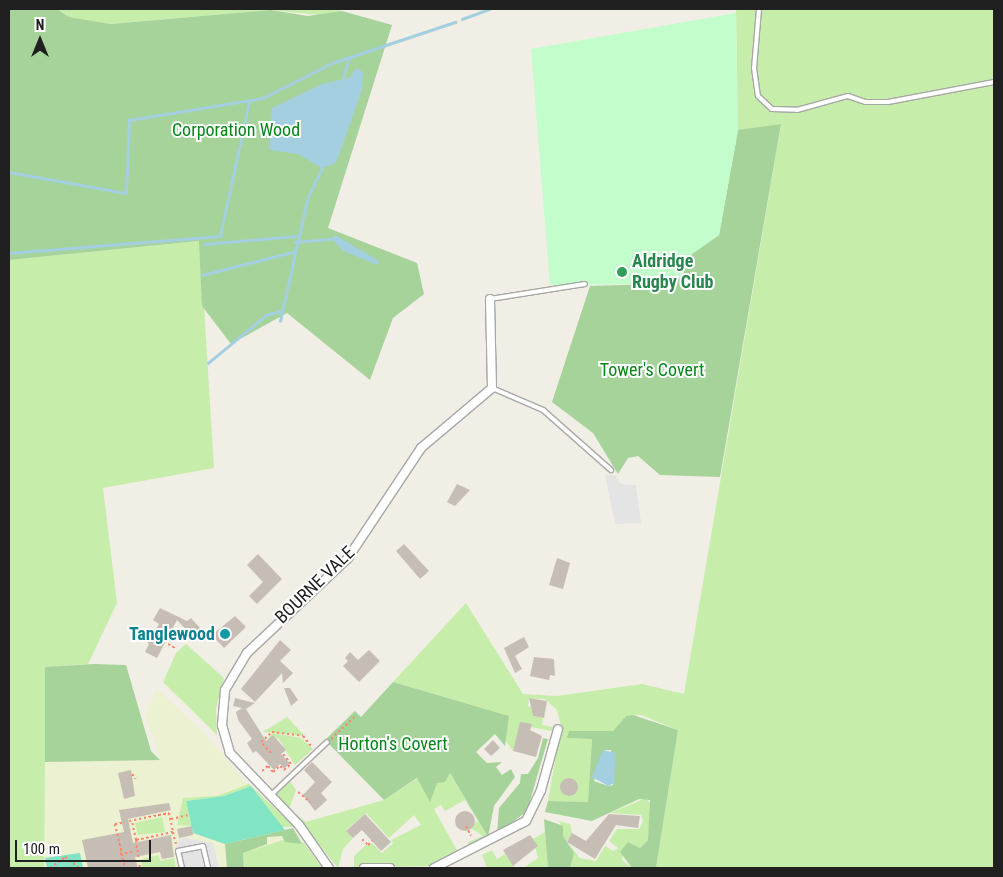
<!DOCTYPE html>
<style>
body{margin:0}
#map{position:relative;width:1003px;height:877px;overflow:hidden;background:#f1eee6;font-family:"Roboto Condensed",sans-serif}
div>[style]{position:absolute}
.farmland>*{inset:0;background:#ecf1d1}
.grass>*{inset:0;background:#c6eeaa}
.forest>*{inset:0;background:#a5d399}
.park>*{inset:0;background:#c2fdcb}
.pitch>*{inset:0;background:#80e4c5}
.parking>*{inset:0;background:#e4e4e4}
.water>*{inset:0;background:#a4cfe1}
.stream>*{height:2.5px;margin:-1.25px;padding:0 1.25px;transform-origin:1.25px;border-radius:1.25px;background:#a4cfe1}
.building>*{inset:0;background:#c6beb5}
.round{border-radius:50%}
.path>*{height:2px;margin-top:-1px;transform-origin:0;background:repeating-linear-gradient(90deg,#ff8469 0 2.5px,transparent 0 5px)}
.roads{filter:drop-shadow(1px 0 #a7a7a7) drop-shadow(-1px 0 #a7a7a7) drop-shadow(0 1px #a7a7a7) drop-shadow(0 -1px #a7a7a7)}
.lane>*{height:4px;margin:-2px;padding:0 2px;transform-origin:2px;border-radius:2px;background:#fff}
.street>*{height:8px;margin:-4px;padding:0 4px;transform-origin:4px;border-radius:4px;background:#fff}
.dots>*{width:14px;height:14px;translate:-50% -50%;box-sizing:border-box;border:2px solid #fff;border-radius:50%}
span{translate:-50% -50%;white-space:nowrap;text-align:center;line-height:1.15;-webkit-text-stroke:4px #fff;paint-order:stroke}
.park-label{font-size:18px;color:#05871a}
.leisure-label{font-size:18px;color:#27864d;font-weight:700}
.left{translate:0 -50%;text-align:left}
.street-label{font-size:18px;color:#202020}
.culture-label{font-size:18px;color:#0d838f;font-weight:700}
.right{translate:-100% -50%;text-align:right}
.frame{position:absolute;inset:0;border:10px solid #202020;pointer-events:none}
.north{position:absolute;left:15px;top:15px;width:50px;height:50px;-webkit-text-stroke:4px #fff;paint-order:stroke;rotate:0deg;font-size:14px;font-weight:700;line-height:20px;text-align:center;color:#202020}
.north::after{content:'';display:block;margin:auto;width:18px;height:22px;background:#202020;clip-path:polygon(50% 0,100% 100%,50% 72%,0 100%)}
.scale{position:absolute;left:15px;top:840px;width:136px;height:22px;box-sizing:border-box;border:2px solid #202020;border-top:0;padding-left:6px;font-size:15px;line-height:18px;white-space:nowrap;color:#202020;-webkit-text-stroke:4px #fff;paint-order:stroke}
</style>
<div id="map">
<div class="farmland">
<div style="clip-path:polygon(45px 667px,160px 760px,145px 716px,157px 688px,208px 737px,285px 830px,293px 828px,322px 868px,9px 868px)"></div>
</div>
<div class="grass">
<div style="clip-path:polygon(57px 9px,343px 9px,329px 16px,271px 10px,111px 24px,69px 17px)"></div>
<div style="clip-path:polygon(736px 9px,994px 9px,994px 868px,656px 868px,678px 730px,641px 715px,626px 716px,613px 731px,569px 731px,568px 738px,592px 739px,588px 802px,548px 801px,561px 726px,557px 710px,545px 699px,529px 698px,528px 706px,534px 708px,533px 716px,543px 718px,542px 725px,553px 727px,552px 731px,520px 725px,513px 751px,503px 737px,509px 716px,393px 682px,466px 603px,523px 694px,557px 696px,642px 684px,684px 694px,781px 125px,738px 130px)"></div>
<div style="clip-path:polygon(200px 241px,214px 468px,103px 488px,117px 603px,88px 664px,46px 667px,44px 868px,9px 868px,9px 260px)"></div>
<div style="clip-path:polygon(186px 644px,224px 678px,216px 709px,217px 735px,163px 682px,176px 653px)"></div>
<div style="clip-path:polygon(287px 717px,305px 736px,263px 732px,266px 730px)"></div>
<div style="clip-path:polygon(273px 733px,301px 738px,313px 749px,295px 765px,278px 738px,267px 739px)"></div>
<div style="clip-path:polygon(443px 762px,488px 837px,468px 849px,468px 842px,483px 836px,469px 827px,478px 821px,465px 800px,445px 811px,441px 805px,434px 809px,459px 854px,431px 866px,354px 868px,354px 856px,366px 845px,372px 843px,382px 853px,393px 843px,391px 840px,421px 825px,414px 815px,389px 838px,366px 813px,346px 830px,353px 838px,343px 849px,338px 868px,293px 812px,306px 822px,384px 800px)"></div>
<div style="clip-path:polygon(290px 781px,296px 790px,289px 809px,276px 795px)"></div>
<div style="clip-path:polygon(249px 784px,295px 827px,282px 827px,251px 786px,224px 796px,186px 801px,191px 826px,177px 825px,183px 798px,217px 796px)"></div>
<div style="clip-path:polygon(646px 798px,651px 805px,648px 840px,640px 848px,628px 842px,622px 860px,632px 868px,570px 868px,571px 848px,563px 836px,560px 822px,555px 820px,570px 824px,572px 833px,567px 842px,580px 858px,596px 861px,605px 846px,613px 851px,618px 848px,609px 841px,617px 829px,639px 829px,643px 821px,641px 815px,610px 813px)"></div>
<div style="clip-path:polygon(162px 817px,165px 832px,138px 835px,135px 823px)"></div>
<div style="clip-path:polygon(545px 832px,548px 868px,523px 868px,538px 858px,533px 839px)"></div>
<div style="clip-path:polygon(283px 840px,304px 843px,322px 868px,245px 868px,243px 853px)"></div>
<div style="clip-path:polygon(492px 850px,497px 859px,505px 854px,515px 868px,487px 868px,482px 855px)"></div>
<div style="clip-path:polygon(159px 855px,160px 861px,174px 858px,176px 868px,142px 868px,142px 859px)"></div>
</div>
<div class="forest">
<div style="clip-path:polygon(9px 9px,57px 9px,69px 17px,111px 24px,271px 10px,308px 16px,342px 11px,392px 25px,328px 228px,417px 263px,424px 294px,393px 318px,370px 380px,287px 313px,231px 344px,202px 306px,199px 241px,9px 260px)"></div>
<div style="clip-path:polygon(781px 124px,720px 477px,660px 475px,638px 456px,628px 458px,618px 474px,593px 433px,552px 402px,590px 286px,654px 284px,682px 277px,689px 256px,719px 235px,738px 130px)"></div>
<div style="clip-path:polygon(93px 664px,126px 665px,151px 751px,160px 760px,45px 762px,45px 667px)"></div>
<div style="clip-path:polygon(393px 682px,509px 716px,505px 746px,495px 734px,476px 752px,487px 763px,502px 762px,496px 767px,502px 775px,511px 769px,515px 777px,494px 806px,488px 837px,450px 773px,445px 782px,437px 783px,430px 802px,417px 778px,384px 800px,325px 740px,355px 711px,361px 717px)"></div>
<div style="clip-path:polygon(evenodd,633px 715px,678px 730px,656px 868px,632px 868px,620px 852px,628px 842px,640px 848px,648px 840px,650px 800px,639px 799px,592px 821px,545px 812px,548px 801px,588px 802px,592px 739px,567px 738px,569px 731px,613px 731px,626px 716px,633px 715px,605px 750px,611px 750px,613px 785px,608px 786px,594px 781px,605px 750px)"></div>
<div style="clip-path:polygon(543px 738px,548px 739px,527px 811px,497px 834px,499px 808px,520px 783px,521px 774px,528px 774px,538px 758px)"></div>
<div style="clip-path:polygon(544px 819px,563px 826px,563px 836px,574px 853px,570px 868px,548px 868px)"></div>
<div style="clip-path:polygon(293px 828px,302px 844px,285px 842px,282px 836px,267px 837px,267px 844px,243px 853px,244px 868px,227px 868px,225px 844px)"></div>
</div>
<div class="park">
<div style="clip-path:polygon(736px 13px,738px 130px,719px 235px,689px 256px,682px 277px,654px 284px,550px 285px,531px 49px)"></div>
</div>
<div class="pitch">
<div style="clip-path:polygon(251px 786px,285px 830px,225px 844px,193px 833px,186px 801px,224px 796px)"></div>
<div style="clip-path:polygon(80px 853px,83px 868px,47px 868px,45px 858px)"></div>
</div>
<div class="parking">
<div style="clip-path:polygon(605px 475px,615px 475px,621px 484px,636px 485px,641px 523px,615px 524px)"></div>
<div style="clip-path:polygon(187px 838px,213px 843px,219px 868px,179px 868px,175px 850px,179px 839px)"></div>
</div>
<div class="water">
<div style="clip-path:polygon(357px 68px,363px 72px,362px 90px,336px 163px,322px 168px,298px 154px,269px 150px,272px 108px,322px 84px,349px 78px)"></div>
<div style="clip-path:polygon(335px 235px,379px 261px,378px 265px,343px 251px,332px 239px)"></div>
<div style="clip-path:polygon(603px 750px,616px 753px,614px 783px,608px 786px,592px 777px)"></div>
</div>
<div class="stream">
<div style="left:462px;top:19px;width:29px;rotate:-20deg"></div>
<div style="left:342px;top:81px;width:25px;rotate:-74deg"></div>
<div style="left:9px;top:172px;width:119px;rotate:10.2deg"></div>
<div style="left:126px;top:193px;width:73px;rotate:-87.6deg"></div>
<div style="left:129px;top:120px;width:136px;rotate:-9.3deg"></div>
<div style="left:263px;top:98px;width:77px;rotate:-26.9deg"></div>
<div style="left:332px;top:63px;width:130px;rotate:-18.4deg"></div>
<div style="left:308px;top:197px;width:32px;rotate:-64deg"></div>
<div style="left:295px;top:242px;width:37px;rotate:-5deg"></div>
<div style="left:204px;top:244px;width:92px;rotate:-5deg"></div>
<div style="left:9px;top:253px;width:212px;rotate:-4.6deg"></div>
<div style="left:220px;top:236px;width:137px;rotate:-77.8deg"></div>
<div style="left:202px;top:275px;width:94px;rotate:-14.2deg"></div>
<div style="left:280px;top:321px;width:124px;rotate:-77.4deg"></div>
<div style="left:208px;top:363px;width:75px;rotate:-39.6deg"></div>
<div style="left:266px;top:315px;width:16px;rotate:-15deg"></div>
</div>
<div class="building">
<div style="clip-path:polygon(457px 484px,470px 490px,455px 506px,447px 502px)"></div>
<div style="clip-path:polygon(404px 544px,429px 571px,420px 579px,396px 551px)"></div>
<div style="clip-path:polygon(258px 554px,282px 579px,257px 604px,249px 596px,263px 582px,247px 565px)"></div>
<div style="clip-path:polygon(557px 558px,570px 563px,563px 589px,549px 585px)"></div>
<div style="clip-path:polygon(160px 608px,187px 621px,191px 618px,201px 629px,193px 637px,177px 620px,157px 658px,145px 652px,149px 644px,144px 639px,153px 635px,159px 624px,153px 620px)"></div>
<div style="clip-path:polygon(235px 616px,246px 627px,224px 648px,212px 635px)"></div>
<div style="clip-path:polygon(524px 637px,529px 647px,515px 656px,522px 669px,515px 673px,504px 648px)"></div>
<div style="clip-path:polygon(280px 640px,291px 650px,280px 661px,293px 673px,283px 683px,282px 673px,255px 702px,241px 689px)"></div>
<div style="clip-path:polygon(369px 650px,380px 661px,359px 682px,343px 666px,348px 661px,345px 658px,350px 652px,358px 660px)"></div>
<div style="clip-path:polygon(534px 657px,554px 659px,555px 676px,550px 675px,549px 680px,530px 676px)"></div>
<div style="clip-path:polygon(284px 688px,290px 688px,298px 700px,291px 706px)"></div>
<div style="clip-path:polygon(235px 698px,255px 703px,246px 709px,266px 741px,273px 735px,286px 750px,281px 754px,290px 763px,284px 769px,280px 764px,274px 770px,256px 751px,253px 753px,247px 743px,252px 739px,238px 720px,236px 712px,242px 708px,233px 706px)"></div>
<div style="clip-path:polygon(529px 698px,547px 701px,544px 718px,533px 716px)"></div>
<div style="clip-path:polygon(520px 722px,532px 724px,530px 730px,542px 736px,536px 757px,513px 751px)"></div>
<div style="clip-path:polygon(493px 740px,500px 748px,491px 756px,484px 749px)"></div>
<div style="clip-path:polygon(312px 762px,332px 782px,321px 793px,327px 800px,315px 811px,303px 795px,315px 782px,304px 770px)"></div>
<div style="clip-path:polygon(131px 770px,135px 796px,124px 799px,118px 773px)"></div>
<div class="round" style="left:560px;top:778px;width:18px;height:18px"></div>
<div style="clip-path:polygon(169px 803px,171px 810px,128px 819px,133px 843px,171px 835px,174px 857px,162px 859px,160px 852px,135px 857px,138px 868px,88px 868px,82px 840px,124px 832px,119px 810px)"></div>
<div class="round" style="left:455px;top:811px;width:20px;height:20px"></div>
<div style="clip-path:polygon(365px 814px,391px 842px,381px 851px,362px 830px,353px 838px,346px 831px)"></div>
<div style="clip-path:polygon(609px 814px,640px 816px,638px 828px,616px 825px,595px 859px,567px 842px,572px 833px,586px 841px)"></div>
<div style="clip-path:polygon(192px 826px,193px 835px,179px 838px,177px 829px)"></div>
<div style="clip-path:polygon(530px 835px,538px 846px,513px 866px,503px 850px)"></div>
</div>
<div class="path">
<div style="left:168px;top:644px;width:8px;rotate:30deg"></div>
<div style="left:331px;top:739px;width:33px;rotate:-43deg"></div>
<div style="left:271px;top:753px;width:15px;rotate:-132deg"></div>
<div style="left:261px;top:742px;width:15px;rotate:-42deg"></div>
<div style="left:272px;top:732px;width:31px;rotate:7deg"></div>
<div style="left:303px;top:736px;width:14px;rotate:51deg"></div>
<div style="left:268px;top:766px;width:8px;rotate:50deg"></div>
<div style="left:273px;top:772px;width:9px;rotate:-41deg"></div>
<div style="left:280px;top:766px;width:6px;rotate:45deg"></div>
<div style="left:284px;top:770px;width:9px;rotate:-41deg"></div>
<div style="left:291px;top:764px;width:13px;rotate:-129deg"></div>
<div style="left:262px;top:771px;width:9px;rotate:-41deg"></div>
<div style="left:132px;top:774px;width:6px;rotate:51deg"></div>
<div style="left:298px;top:792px;width:16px;rotate:40deg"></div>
<div style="left:171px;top:819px;width:17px;rotate:-13deg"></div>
<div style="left:129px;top:821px;width:41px;rotate:-11.3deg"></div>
<div style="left:169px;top:813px;width:19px;rotate:78deg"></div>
<div style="left:173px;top:832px;width:38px;rotate:168deg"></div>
<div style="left:136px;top:840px;width:19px;rotate:-102deg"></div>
<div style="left:122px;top:823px;width:7px;rotate:172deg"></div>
<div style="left:115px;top:824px;width:45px;rotate:77.2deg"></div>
<div style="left:466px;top:826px;width:11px;rotate:63deg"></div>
<div style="left:173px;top:832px;width:12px;rotate:76deg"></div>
<div style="left:362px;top:839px;width:8px;rotate:45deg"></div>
<div style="left:368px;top:845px;width:6px;rotate:-45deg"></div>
<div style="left:136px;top:840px;width:28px;rotate:82deg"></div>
<div style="left:120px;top:854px;width:15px;rotate:-11deg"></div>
<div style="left:50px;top:868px;width:19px;rotate:-36deg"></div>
<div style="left:65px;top:857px;width:18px;rotate:38deg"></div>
</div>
<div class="roads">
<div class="lane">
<div style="left:759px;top:9px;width:59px;rotate:94.8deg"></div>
<div style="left:754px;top:68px;width:28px;rotate:82deg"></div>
<div style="left:758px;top:96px;width:19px;rotate:43deg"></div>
<div style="left:772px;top:109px;width:25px;rotate:2deg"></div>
<div style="left:797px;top:110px;width:53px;rotate:-15.4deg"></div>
<div style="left:848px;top:96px;width:18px;rotate:19deg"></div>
<div style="left:865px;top:102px;width:23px"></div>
<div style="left:888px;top:102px;width:108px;rotate:-10.7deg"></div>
<div style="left:490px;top:299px;width:96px;rotate:-9deg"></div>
<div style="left:492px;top:388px;width:56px;rotate:23.3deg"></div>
<div style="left:543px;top:410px;width:91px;rotate:41.4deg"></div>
<div style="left:271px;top:795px;width:77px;rotate:-43.4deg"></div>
<div style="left:182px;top:868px;width:17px;rotate:-103deg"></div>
<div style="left:178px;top:851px;width:25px;rotate:-11deg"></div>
<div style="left:203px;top:846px;width:23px;rotate:77deg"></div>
</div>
<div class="street">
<div style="left:329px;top:868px;width:52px;rotate:-124.9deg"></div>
<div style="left:299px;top:825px;width:100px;rotate:-133.8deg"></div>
<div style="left:230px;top:753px;width:29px;rotate:-106deg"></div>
<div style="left:222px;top:725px;width:35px;rotate:-85deg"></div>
<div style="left:225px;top:690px;width:43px;rotate:-59.3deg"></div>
<div style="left:247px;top:653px;width:139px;rotate:-43.2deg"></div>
<div style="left:348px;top:558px;width:132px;rotate:-56.4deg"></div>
<div style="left:421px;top:448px;width:93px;rotate:-40.2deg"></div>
<div style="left:492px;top:388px;width:89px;rotate:-91.3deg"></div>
<div style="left:364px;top:868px;width:26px"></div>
<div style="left:434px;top:868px;width:103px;rotate:-27.1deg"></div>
<div style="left:526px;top:821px;width:34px;rotate:-64deg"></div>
<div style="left:541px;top:790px;width:63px;rotate:-74.4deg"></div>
</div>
</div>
<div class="dots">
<div style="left:622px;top:272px;background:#2e9e5b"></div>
<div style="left:225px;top:634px;background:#0f9aa8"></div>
</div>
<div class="park-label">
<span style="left:236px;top:130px">Corporation Wood</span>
<span style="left:652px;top:370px">Tower's Covert</span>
<span style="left:393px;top:744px">Horton's Covert</span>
</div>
<div class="leisure-label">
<span class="left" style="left:632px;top:272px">Aldridge<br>Rugby Club</span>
</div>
<div class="street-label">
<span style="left:315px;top:585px;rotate:-44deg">BOURNE VALE</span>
</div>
<div class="culture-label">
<span class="right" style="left:215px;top:634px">Tanglewood</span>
</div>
<div class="frame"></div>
<div class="north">N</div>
<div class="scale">100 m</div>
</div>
